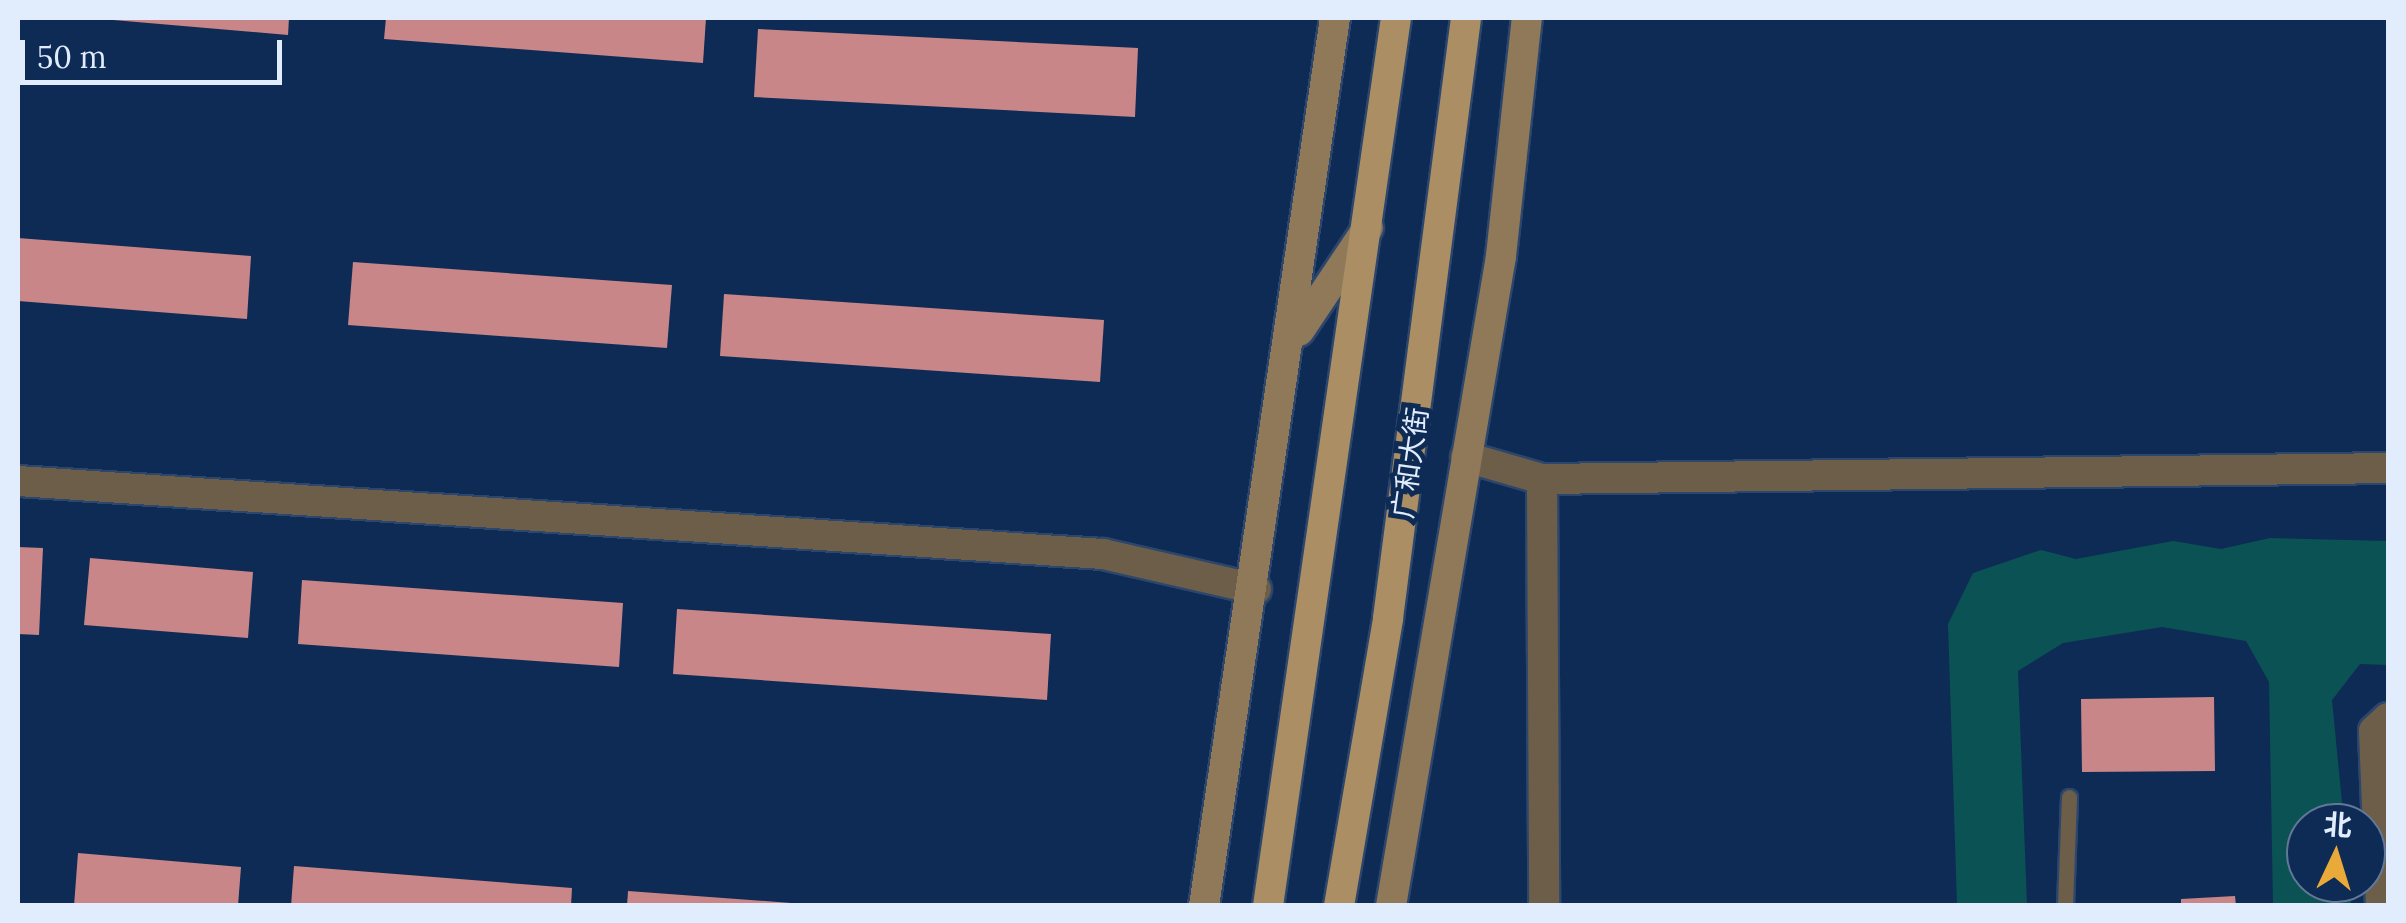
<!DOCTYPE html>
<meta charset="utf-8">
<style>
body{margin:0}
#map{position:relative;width:2406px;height:923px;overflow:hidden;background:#0e2b55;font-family:Lora,"Noto Sans SC",serif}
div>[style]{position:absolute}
.water>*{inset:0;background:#0b5254}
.building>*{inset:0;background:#c88688}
.roads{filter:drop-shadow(2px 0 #2c466c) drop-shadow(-2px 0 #2c466c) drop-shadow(0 2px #2c466c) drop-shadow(0 -2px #2c466c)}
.lane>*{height:15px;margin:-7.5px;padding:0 7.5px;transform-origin:7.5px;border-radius:7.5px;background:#6c5e49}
.street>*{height:30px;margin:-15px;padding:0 15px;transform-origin:15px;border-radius:15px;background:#6c5e49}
.secondary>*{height:30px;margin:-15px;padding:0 15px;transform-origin:15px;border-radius:15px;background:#8f7958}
.primary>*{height:30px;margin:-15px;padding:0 15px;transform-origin:15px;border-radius:15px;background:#ab8e63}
span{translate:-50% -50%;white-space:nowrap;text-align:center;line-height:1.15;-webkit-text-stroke:10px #0e2b55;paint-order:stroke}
.street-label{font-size:28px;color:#e1ecfc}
.frame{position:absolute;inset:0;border:20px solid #e1ecfc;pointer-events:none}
.north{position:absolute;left:2286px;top:803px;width:100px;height:100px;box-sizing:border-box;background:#0e2b55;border:2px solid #627898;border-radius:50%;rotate:4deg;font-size:28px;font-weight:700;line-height:40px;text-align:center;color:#e1ecfc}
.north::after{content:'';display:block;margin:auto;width:35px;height:45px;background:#eaaa39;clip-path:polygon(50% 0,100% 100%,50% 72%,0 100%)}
.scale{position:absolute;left:20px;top:40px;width:262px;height:45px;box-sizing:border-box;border:5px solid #e1ecfc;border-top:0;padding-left:12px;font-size:30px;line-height:35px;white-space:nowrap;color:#e1ecfc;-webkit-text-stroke:8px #0e2b55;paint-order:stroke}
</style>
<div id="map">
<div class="water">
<div style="clip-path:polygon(2270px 538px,2388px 541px,2388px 665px,2360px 664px,2332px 700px,2344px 823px,2306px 823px,2306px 883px,2351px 883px,2351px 905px,2273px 905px,2269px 682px,2246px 641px,2162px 627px,2063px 643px,2018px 671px,2027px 905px,1957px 905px,1948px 624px,1973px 573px,2041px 550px,2076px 559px,2173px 541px,2221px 549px)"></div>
</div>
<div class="building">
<div style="clip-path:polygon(90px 18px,289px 18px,288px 35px)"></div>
<div style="clip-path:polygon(386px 18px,706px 18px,703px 63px,384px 39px)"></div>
<div style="clip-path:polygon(758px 29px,1138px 48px,1135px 117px,754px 97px)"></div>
<div style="clip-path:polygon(18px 238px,251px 256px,247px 319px,18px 301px)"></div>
<div style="clip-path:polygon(353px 262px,672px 285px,667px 348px,348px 325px)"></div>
<div style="clip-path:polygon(724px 294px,1104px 320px,1100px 382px,720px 356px)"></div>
<div style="clip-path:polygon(18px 547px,43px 548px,39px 635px,18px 634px)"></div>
<div style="clip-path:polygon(90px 558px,253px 572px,248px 638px,84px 625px)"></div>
<div style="clip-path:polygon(302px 580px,623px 603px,619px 667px,298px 644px)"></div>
<div style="clip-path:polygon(677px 609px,1051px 634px,1047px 700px,673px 674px)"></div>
<div style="clip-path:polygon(2214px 697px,2215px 771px,2082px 772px,2081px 699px)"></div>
<div style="clip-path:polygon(78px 853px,241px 867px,238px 906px,74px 906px)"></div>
<div style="clip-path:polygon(294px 866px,572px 888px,571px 906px,291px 906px)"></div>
<div style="clip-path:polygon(628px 891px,791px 903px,791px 906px,627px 906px)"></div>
<div style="clip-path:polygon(2235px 896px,2236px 906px,2181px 906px,2181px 899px)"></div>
</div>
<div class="roads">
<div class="lane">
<div style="left:2065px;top:906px;width:109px;rotate:-87.9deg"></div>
</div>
<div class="street">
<div style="left:1466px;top:457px;width:79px;rotate:16.1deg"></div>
<div style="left:1542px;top:479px;width:846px;rotate:-0.74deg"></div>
<div style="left:1542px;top:479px;width:427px;rotate:89.7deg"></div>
<div style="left:18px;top:481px;width:1087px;rotate:3.85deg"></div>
<div style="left:1103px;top:554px;width:157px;rotate:12.9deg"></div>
<div style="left:2381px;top:906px;width:175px;rotate:-92.3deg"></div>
<div style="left:2374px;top:731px;width:19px;rotate:-43deg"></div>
</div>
<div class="secondary">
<div style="left:1299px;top:331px;width:124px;rotate:-56.2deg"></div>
<div style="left:1204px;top:906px;width:898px;rotate:-81.61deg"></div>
<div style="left:1391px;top:906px;width:659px;rotate:-80.39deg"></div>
<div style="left:1501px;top:256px;width:239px;rotate:-83.8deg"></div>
</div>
<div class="primary">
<div style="left:1268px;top:906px;width:897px;rotate:-81.8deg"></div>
<div style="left:1339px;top:906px;width:292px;rotate:-80.3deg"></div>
<div style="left:1388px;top:618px;width:605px;rotate:-82.59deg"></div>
</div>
</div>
<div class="street-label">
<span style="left:1410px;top:463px;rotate:-82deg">广和大街</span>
</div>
<div class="frame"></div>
<div class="north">北</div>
<div class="scale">50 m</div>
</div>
